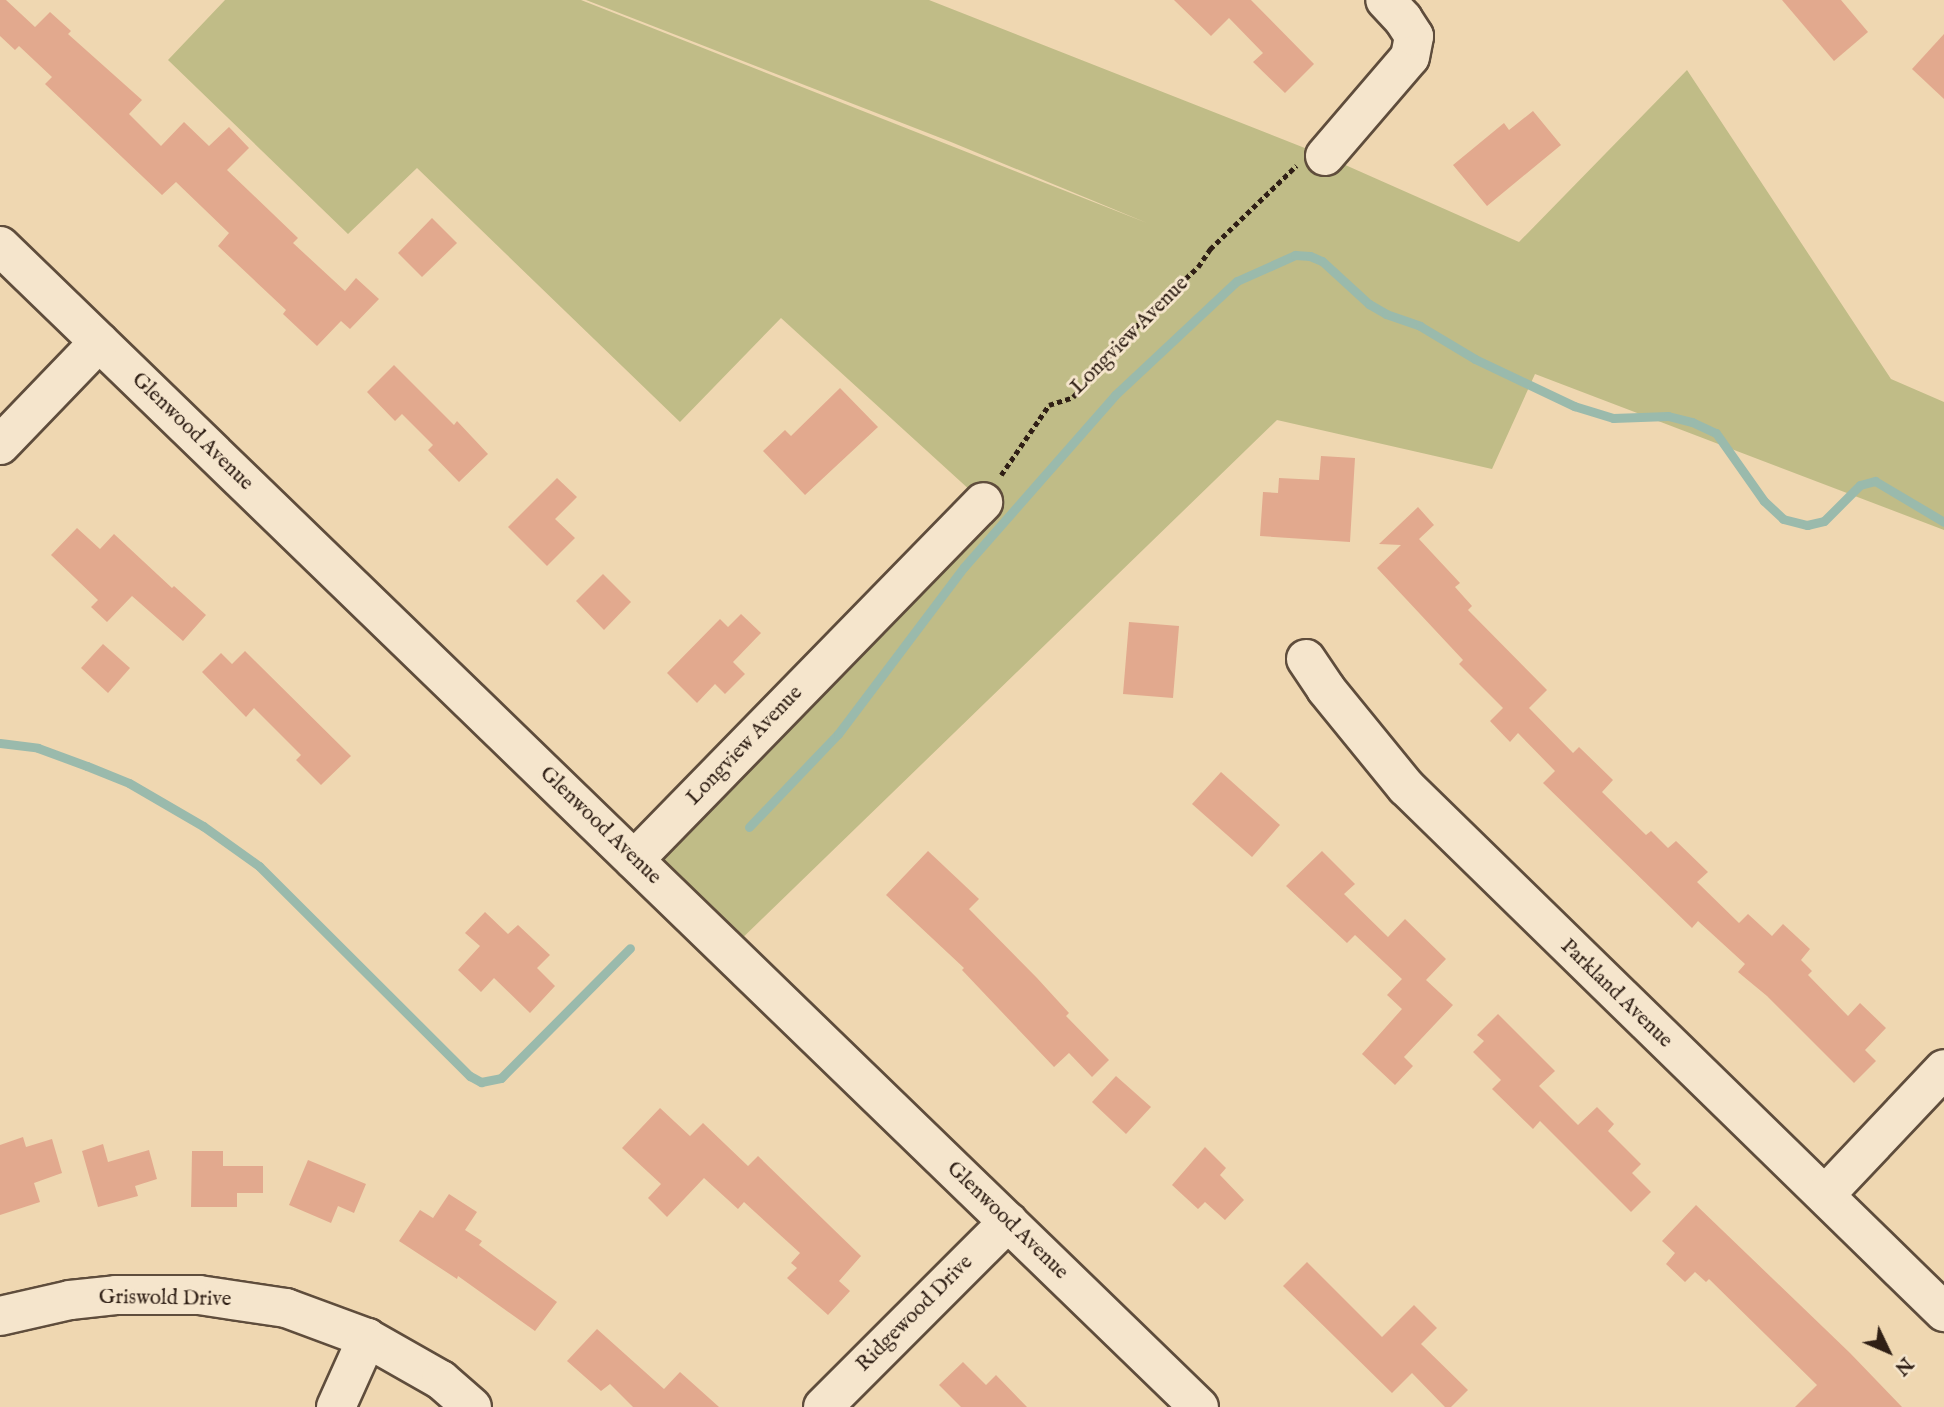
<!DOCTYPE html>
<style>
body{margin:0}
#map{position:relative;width:1944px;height:1407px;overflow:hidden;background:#efd7b1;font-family:"IM FELL English",serif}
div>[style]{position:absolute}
.green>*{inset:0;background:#c0bc87}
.stream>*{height:9px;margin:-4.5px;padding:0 4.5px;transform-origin:4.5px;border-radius:4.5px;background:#9abaac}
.building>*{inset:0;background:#e2a98e}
.path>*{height:4.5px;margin-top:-2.25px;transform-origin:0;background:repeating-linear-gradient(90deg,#2f1f15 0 5px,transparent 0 8.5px)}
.roads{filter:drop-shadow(2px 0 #5f4d3c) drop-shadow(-2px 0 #5f4d3c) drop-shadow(0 2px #5f4d3c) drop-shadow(0 -2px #5f4d3c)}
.minor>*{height:38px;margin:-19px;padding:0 19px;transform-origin:19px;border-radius:19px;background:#f5e5cc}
span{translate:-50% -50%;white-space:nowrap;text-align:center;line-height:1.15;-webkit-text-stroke:6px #f5e5cc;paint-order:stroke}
.street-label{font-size:21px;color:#2f1f15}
.north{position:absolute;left:1853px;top:1316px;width:70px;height:70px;-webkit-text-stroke:5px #f5e5cc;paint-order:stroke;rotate:134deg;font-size:19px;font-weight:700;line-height:28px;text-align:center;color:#2f1f15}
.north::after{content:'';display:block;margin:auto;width:24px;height:32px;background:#2f1f15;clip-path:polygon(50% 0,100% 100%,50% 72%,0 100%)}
</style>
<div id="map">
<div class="green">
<div style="clip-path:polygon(225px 0,581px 0,1147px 223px,951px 142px,586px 0,929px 0,1325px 156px,1519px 242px,1687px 70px,1891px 379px,1944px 402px,1944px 530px,1535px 374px,1492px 469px,1277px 420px,729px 951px,634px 860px,983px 502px,781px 318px,680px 422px,417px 168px,348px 234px,168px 60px)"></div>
</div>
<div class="stream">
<div style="left:0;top:743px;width:38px;rotate:7deg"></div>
<div style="left:38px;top:748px;width:52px;rotate:20.2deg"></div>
<div style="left:87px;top:766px;width:45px;rotate:22deg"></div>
<div style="left:129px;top:783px;width:86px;rotate:30.2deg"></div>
<div style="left:203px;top:826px;width:69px;rotate:35.5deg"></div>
<div style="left:259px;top:866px;width:298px;rotate:44.9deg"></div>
<div style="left:470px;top:1076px;width:13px;rotate:29deg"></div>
<div style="left:481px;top:1082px;width:20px;rotate:-11deg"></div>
<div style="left:501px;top:1078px;width:183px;rotate:-45.2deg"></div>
<div style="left:749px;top:827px;width:129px;rotate:-46.3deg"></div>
<div style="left:838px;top:734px;width:209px;rotate:-53deg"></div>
<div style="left:964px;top:567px;width:229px;rotate:-48.7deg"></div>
<div style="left:1115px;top:395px;width:167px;rotate:-43.1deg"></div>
<div style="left:1237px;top:281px;width:64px;rotate:-24.1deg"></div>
<div style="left:1295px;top:255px;width:15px;rotate:4deg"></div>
<div style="left:1310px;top:256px;width:13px;rotate:23deg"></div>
<div style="left:1322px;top:261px;width:64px;rotate:42.5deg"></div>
<div style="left:1369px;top:304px;width:20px;rotate:30deg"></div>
<div style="left:1386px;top:314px;width:36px;rotate:19deg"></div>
<div style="left:1420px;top:326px;width:64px;rotate:31deg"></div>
<div style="left:1475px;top:359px;width:110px;rotate:25.4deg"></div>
<div style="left:1574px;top:406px;width:41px;rotate:17.1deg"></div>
<div style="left:1613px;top:418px;width:55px;rotate:-2.1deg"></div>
<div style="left:1668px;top:416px;width:25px;rotate:14deg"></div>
<div style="left:1692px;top:422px;width:26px;rotate:25deg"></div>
<div style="left:1716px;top:433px;width:83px;rotate:54.8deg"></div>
<div style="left:1764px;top:501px;width:26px;rotate:43deg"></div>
<div style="left:1783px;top:519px;width:25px;rotate:14deg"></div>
<div style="left:1807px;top:525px;width:17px;rotate:-13deg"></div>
<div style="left:1824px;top:521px;width:51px;rotate:-45deg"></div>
<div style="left:1860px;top:485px;width:16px;rotate:-15deg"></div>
<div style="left:1875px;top:481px;width:80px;rotate:30.7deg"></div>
</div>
<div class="building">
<div style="clip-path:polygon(0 0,6px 0,35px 27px,50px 12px,71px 31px,68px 34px,142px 100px,129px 114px,161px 146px,184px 122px,209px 146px,229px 127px,249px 148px,227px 170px,298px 238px,293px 243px,345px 291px,356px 278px,379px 299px,350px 329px,341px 321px,317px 346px,283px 314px,286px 310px,218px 246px,229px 233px,176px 182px,162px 195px,45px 84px,52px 77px,19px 46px,15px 50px,0 36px)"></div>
<div style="clip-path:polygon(1174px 0,1251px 0,1314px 64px,1285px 93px,1253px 62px,1263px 53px,1229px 18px,1211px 36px)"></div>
<div style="clip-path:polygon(1782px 0,1841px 0,1868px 32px,1834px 61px)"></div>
<div style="clip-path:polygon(1944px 34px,1944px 99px,1912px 69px)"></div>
<div style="clip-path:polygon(1533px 111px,1561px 145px,1487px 206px,1453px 165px,1504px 123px,1509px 130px)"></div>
<div style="clip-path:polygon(432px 218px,457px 243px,422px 277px,398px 253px)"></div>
<div style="clip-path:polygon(394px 365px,454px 425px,457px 421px,488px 454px,459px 482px,428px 450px,433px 445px,402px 414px,395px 421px,367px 392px)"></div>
<div style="clip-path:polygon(840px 388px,878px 427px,805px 495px,763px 451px,785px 430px,791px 436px)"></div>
<div style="clip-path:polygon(1321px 456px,1355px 458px,1350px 542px,1260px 536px,1263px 492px,1278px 493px,1279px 478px,1319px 480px)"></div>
<div style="clip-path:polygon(557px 478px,577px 497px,555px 519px,575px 538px,547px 566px,508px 527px)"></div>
<div style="clip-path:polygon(1418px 507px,1434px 525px,1419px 539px,1460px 583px,1455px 587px,1472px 606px,1468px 610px,1547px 690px,1529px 708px,1573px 753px,1579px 747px,1613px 780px,1602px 792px,1646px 835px,1651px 831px,1668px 848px,1676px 841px,1708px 872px,1697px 882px,1739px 923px,1748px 914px,1772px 936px,1783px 924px,1810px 949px,1801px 960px,1812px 971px,1808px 975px,1848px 1016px,1860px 1003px,1886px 1028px,1865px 1050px,1876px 1061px,1854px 1083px,1767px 996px,1738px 972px,1745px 964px,1698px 921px,1692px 928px,1543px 783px,1555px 771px,1518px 733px,1510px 742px,1490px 721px,1503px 708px,1459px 664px,1463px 660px,1377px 568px,1401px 545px,1379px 544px)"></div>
<div style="clip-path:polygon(77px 528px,100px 549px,114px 534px,172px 588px,174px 586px,206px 615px,183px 641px,132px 596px,107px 622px,91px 607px,98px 600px,51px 555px)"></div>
<div style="clip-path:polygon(603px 574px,631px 602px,604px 630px,576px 601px)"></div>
<div style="clip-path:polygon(741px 614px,761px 633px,733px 662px,745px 674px,725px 694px,715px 684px,697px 703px,667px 673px,720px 619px,728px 627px)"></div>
<div style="clip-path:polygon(1129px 622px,1179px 626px,1173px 698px,1123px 694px)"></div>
<div style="clip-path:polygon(103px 644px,130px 668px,108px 693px,81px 668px)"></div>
<div style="clip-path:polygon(245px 651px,351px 756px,321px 785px,296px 760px,301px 755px,254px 708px,246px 717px,202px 672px,221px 653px,232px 664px)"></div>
<div style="clip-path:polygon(1221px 772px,1280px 825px,1252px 857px,1192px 804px)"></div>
<div style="clip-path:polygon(928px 851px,979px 899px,969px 909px,1037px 978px,1069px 1013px,1066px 1016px,1109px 1060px,1092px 1077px,1069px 1053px,1054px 1067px,962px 970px,964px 968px,886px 895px)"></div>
<div style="clip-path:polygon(1322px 851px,1355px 884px,1344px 894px,1388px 937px,1405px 919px,1446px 959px,1426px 980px,1453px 1005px,1404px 1057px,1413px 1066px,1395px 1085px,1362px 1054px,1402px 1009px,1387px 995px,1402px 979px,1355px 935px,1347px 943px,1286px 886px)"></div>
<div style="clip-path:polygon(485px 912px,508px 934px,518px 925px,550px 955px,537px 968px,555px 986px,530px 1013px,494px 978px,481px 992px,458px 970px,480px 946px,465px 933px)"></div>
<div style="clip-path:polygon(1498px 1014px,1555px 1071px,1539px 1086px,1578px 1125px,1597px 1107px,1614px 1124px,1608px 1131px,1641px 1164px,1632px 1173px,1651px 1192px,1631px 1212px,1540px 1121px,1533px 1129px,1492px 1089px,1501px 1080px,1473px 1052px,1484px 1041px,1477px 1035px)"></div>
<div style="clip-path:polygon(1116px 1076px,1151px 1107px,1126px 1134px,1092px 1102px)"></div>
<div style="clip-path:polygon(660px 1108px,690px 1136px,703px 1123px,748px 1166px,758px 1156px,861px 1256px,839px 1281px,850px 1291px,828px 1315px,787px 1278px,797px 1268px,791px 1263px,800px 1253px,744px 1202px,738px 1209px,704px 1178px,667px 1217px,648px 1198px,661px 1184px,622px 1148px)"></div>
<div style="clip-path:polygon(23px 1137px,26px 1147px,52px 1139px,62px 1173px,34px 1183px,40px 1202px,0 1215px,0 1145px)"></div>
<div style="clip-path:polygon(103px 1144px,108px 1162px,149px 1150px,157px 1179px,135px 1186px,138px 1196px,98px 1207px,82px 1151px)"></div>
<div style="clip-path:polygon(1205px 1147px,1226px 1168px,1220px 1175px,1244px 1200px,1225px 1220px,1205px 1202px,1198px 1209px,1172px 1185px)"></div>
<div style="clip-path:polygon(192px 1151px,223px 1151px,223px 1166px,263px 1166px,263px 1193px,237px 1193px,237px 1207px,191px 1207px)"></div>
<div style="clip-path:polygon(308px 1160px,366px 1184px,354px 1213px,338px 1206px,331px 1223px,289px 1205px)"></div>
<div style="clip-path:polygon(449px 1194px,477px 1212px,465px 1230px,482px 1241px,479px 1245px,557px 1302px,535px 1331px,458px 1276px,457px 1279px,399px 1241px,420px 1210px,433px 1218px)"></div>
<div style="clip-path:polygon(1696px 1205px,1850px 1353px,1902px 1407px,1795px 1407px,1817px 1385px,1709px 1279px,1706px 1282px,1695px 1272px,1685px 1282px,1666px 1264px,1675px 1253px,1662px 1241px)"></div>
<div style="clip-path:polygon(1307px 1262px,1382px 1337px,1414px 1305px,1437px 1328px,1421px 1344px,1468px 1390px,1451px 1407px,1445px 1407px,1412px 1373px,1392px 1393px,1283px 1286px)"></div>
<div style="clip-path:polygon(597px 1329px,664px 1389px,680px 1372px,719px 1407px,633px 1407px,610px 1384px,601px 1391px,567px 1361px)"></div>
<div style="clip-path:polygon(963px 1362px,986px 1385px,996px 1375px,1027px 1407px,961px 1407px,939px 1385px)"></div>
</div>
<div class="path">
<div style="left:1001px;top:475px;width:85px;rotate:-55.6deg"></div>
<div style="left:1049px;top:405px;width:25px;rotate:-18deg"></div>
<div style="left:1073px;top:397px;width:113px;rotate:-48.2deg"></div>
<div style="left:1148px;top:313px;width:68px;rotate:-42.6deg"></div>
<div style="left:1198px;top:267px;width:22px;rotate:-56deg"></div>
<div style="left:1210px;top:249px;width:120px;rotate:-44deg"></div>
</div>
<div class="roads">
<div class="minor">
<div style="left:1325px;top:156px;width:130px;rotate:-49.4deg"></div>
<div style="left:1410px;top:57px;width:21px;rotate:-79deg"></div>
<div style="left:1414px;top:36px;width:20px;rotate:-123deg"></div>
<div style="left:1403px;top:19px;width:26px;rotate:-133deg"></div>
<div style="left:0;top:246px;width:1669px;rotate:44.08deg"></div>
<div style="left:0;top:445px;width:143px;rotate:-46.1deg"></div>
<div style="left:1306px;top:659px;width:36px;rotate:56deg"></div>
<div style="left:1326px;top:689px;width:127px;rotate:50.8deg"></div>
<div style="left:1406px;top:787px;width:752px;rotate:44.3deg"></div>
<div style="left:634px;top:860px;width:500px;rotate:-45.7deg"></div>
<div style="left:1825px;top:1195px;width:173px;rotate:-46.6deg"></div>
<div style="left:0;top:1316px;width:72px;rotate:-12.9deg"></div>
<div style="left:70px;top:1300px;width:46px;rotate:-6.2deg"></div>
<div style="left:116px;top:1295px;width:83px"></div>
<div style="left:199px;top:1295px;width:88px;rotate:8.5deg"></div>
<div style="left:286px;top:1308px;width:86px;rotate:20.3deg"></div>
<div style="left:367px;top:1338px;width:85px;rotate:29.6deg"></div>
<div style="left:441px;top:1380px;width:41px;rotate:41.1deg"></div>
<div style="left:336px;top:1407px;width:76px;rotate:-65.8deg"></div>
<div style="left:823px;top:1407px;width:262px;rotate:-45deg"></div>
</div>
</div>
<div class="street-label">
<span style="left:1130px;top:336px;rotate:-45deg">Longview Avenue</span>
<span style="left:192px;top:432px;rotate:44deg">Glenwood Avenue</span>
<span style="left:745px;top:746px;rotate:-46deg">Longview Avenue</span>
<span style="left:600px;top:826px;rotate:44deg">Glenwood Avenue</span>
<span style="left:1616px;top:994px;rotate:44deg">Parkland Avenue</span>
<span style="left:1007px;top:1221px;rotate:44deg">Glenwood Avenue</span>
<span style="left:165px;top:1299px;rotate:1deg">Griswold Drive</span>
<span style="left:915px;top:1314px;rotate:-45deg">Ridgewood Drive</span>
</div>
<div class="north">N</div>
</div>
